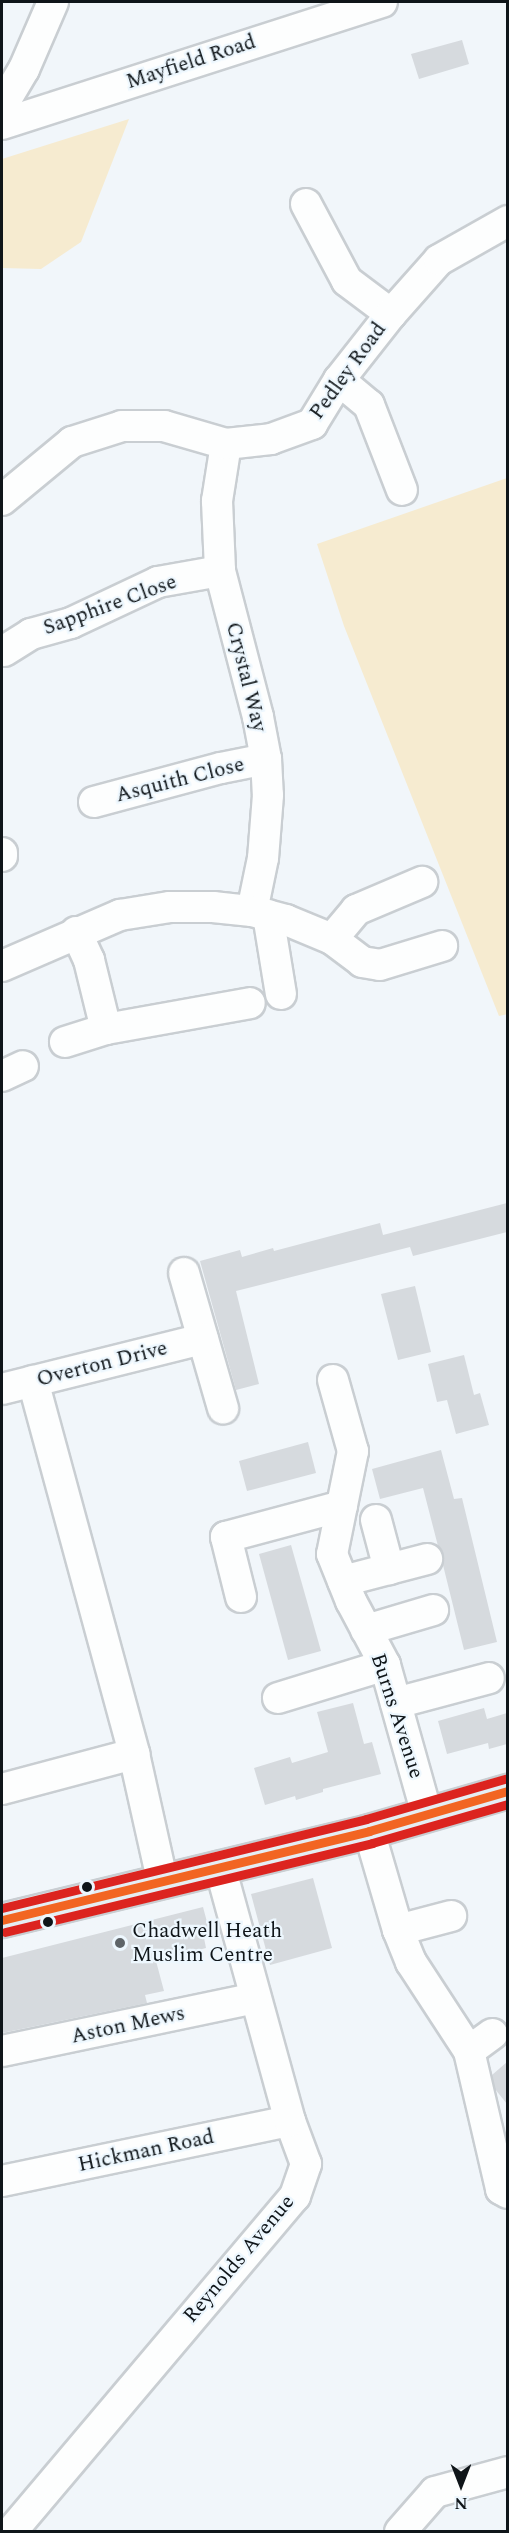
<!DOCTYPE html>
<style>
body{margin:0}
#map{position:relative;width:509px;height:2533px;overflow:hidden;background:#f1f6fa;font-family:Spectral,serif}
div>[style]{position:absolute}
.green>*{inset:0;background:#f6ebd0}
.building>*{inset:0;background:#d6dade}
.roads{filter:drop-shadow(2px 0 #c9ced2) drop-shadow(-2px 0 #c9ced2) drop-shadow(0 2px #c9ced2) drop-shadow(0 -2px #c9ced2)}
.minor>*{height:30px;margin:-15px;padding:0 15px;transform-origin:15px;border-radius:15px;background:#fdfefe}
.major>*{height:33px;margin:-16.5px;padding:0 16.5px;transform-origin:16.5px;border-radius:16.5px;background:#e5eef3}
.bus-1>*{height:9px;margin:-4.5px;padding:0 4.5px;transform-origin:4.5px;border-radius:4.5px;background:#f26522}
.bus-2>*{height:9px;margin:-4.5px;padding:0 4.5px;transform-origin:4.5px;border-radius:4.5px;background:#dc241f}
.bus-3>*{height:9px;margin:-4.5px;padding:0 4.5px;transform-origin:4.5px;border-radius:4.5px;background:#dc241f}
.dots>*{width:16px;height:16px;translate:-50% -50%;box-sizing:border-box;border:3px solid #edf7fe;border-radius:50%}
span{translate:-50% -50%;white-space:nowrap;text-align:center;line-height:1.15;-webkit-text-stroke:4.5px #edf7fe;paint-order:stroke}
.street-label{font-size:21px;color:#0f1519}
.poi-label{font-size:21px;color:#0f1519}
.left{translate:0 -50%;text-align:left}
.frame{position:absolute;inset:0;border:3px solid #0f1519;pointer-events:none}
.north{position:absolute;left:431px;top:2455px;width:60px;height:60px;-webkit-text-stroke:4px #edf7fe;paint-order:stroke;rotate:180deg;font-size:16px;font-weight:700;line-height:24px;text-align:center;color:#0f1519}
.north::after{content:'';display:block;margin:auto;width:21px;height:27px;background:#0f1519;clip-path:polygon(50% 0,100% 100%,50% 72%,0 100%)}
</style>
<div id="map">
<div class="green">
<div style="clip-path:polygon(129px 119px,81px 242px,41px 269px,2px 268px,2px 159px)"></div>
<div style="clip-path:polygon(507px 478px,508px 1014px,499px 1016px,344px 626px,317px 544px)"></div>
</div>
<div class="building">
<div style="clip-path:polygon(462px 40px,469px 64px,419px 79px,411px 54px)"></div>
<div style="clip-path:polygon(507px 1203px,507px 1232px,413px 1256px,410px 1247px,236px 1291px,259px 1384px,236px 1390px,200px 1261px,240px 1250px,242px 1257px,273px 1248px,274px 1251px,380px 1223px,383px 1235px)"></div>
<div style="clip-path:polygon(415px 1286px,431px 1352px,398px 1360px,381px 1294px)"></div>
<div style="clip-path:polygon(464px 1355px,474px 1395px,480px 1393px,489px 1425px,456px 1434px,447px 1400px,437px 1402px,428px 1364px)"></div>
<div style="clip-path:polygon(308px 1442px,316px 1473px,247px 1491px,239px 1461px)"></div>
<div style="clip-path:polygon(441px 1450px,454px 1499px,462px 1498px,497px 1642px,464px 1650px,443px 1565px,444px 1555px,438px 1546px,423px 1488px,380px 1499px,372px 1469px)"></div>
<div style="clip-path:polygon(291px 1545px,321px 1651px,288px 1660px,259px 1554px)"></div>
<div style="clip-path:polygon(353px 1703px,364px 1744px,372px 1742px,381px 1774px,323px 1789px,323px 1792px,296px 1800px,295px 1796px,265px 1805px,254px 1768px,290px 1757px,292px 1763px,328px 1752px,317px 1712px)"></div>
<div style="clip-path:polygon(484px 1708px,487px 1719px,507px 1713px,507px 1744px,489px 1749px,488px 1743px,447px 1754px,438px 1721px)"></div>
<div style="clip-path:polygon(313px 1878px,332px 1948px,270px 1965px,251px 1894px)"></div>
<div style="clip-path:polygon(203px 1907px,211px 1937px,204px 1938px,206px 1948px,156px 1961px,164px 1991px,145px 1995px,147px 2003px,2px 2033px,2px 1958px)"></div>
<div style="clip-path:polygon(507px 2062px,507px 2104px,495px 2089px,492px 2075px)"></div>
</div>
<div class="roads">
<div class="minor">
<div style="left:2px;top:106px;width:43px;rotate:-59.3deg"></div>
<div style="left:24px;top:69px;width:73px;rotate:-66.6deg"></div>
<div style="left:2px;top:124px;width:399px;rotate:-17.8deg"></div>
<div style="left:306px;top:204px;width:87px;rotate:62deg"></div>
<div style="left:347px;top:281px;width:55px;rotate:36.9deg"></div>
<div style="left:339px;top:380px;width:39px;rotate:40deg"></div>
<div style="left:369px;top:405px;width:91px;rotate:68.8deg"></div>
<div style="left:226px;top:444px;width:58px;rotate:99deg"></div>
<div style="left:217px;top:501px;width:70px;rotate:87.5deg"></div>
<div style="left:220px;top:571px;width:151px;rotate:75.4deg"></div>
<div style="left:258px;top:717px;width:43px;rotate:79.2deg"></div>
<div style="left:266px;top:759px;width:36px;rotate:87deg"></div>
<div style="left:268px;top:795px;width:63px;rotate:94.5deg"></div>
<div style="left:263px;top:858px;width:54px;rotate:101.7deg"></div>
<div style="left:2px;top:500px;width:91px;rotate:-39.6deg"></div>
<div style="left:72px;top:442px;width:52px;rotate:-17.7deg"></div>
<div style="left:122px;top:426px;width:42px"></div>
<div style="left:164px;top:426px;width:65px;rotate:16.2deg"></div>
<div style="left:226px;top:444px;width:45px;rotate:-6.3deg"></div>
<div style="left:271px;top:439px;width:44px;rotate:-20.1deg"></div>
<div style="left:312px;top:424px;width:52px;rotate:-58.5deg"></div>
<div style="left:339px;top:380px;width:84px;rotate:-51.8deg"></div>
<div style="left:391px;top:314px;width:72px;rotate:-48.4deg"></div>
<div style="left:439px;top:260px;width:79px;rotate:-29.5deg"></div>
<div style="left:4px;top:651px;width:32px;rotate:-32deg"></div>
<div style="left:31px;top:634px;width:41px;rotate:-15.4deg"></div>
<div style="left:71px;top:623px;width:96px;rotate:-25.2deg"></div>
<div style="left:158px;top:582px;width:63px;rotate:-10.1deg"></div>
<div style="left:94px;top:802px;width:131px;rotate:-15deg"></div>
<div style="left:221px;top:768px;width:46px;rotate:-11.3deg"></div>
<div style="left:2px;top:853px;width:3px;rotate:90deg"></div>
<div style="left:268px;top:915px;width:80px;rotate:80.7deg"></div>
<div style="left:76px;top:932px;width:31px;rotate:65deg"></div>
<div style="left:89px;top:960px;width:71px;rotate:76.2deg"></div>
<div style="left:332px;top:939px;width:38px;rotate:-50deg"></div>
<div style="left:356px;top:910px;width:72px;rotate:-23deg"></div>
<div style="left:2px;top:966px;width:129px;rotate:-23.4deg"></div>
<div style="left:120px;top:915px;width:51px;rotate:-9.1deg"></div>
<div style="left:170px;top:907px;width:43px"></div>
<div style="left:213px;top:907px;width:39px;rotate:6deg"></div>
<div style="left:252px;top:911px;width:35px;rotate:15deg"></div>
<div style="left:286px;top:920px;width:50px;rotate:22.4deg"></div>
<div style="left:332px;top:939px;width:38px;rotate:37deg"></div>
<div style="left:362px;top:962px;width:18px;rotate:9deg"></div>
<div style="left:380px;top:965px;width:65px;rotate:-17deg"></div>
<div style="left:65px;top:1042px;width:43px;rotate:-17.6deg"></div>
<div style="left:106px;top:1029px;width:146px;rotate:-10.2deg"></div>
<div style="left:2px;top:1076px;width:23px;rotate:-25deg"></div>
<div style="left:184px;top:1273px;width:141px;rotate:73.9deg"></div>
<div style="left:333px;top:1380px;width:74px;rotate:74.3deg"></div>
<div style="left:353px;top:1451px;width:105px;rotate:101.5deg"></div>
<div style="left:332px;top:1554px;width:51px;rotate:68deg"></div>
<div style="left:351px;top:1601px;width:72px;rotate:62deg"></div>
<div style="left:385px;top:1665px;width:155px;rotate:74.3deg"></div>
<div style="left:33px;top:1381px;width:386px;rotate:74.8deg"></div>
<div style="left:134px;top:1754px;width:128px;rotate:77.4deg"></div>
<div style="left:2px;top:1389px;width:207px;rotate:-14deg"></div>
<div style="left:376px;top:1520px;width:51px;rotate:75.1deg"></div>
<div style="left:343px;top:1581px;width:87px;rotate:-14.7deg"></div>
<div style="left:241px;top:1597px;width:62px;rotate:-104deg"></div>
<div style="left:226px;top:1537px;width:120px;rotate:-15deg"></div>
<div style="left:366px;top:1630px;width:70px;rotate:-16.6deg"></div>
<div style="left:278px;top:1698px;width:112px;rotate:-17.1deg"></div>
<div style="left:396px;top:1703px;width:96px;rotate:-15deg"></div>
<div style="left:2px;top:1789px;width:137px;rotate:-14.9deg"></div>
<div style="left:369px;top:1831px;width:103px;rotate:73.7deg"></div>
<div style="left:398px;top:1930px;width:35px;rotate:68deg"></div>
<div style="left:411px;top:1962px;width:106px;rotate:56.9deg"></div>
<div style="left:469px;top:2051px;width:29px;rotate:-36deg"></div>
<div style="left:398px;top:1930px;width:55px;rotate:-14.8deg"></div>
<div style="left:2px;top:2051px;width:258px;rotate:-11.8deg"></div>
<div style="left:469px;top:2051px;width:142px;rotate:76.9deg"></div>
<div style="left:501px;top:2189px;width:8px;rotate:30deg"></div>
<div style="left:2px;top:2181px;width:294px;rotate:-11.8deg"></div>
<div style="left:11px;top:2532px;width:440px;rotate:-49.8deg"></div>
<div style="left:295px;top:2196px;width:34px;rotate:-71deg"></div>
<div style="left:306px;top:2164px;width:46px;rotate:-110.4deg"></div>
<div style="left:290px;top:2121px;width:264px;rotate:-105.4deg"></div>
<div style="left:400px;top:2532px;width:53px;rotate:-48.8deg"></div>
<div style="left:435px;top:2492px;width:76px;rotate:-15.3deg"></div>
</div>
<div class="major">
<div style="left:2px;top:1920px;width:378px;rotate:-13.6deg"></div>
<div style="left:369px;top:1831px;width:145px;rotate:-16.1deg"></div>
</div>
</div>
<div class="bus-1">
<div style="left:2px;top:1920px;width:378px;rotate:-13.6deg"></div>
<div style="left:369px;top:1831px;width:145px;rotate:-16.1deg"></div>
</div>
<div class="bus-2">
<div style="left:5px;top:1932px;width:378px;rotate:-13.6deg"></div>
<div style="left:372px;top:1843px;width:141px;rotate:-16deg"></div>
</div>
<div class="bus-3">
<div style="left:2px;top:1908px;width:375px;rotate:-13.7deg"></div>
<div style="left:366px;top:1819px;width:145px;rotate:-16.1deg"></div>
</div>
<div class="dots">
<div style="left:87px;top:1887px;background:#0f1519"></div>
<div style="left:48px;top:1922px;background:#0f1519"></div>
<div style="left:120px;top:1943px;background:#5e6468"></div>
</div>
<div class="street-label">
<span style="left:191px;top:62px;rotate:-18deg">Mayfield Road</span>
<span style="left:348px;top:371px;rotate:-54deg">Pedley Road</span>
<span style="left:110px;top:605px;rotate:-20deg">Sapphire Close</span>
<span style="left:246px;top:677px;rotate:76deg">Crystal Way</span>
<span style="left:180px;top:780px;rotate:-14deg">Asquith Close</span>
<span style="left:102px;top:1364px;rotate:-14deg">Overton Drive</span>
<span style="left:397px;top:1716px;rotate:72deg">Burns Avenue</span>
<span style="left:128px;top:2025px;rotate:-12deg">Aston Mews</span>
<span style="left:146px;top:2151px;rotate:-12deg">Hickman Road</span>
<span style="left:239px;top:2259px;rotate:-50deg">Reynolds Avenue</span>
</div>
<div class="poi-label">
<span class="left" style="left:132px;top:1943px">Chadwell Heath<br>Muslim Centre</span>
</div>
<div class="frame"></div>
<div class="north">N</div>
</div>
